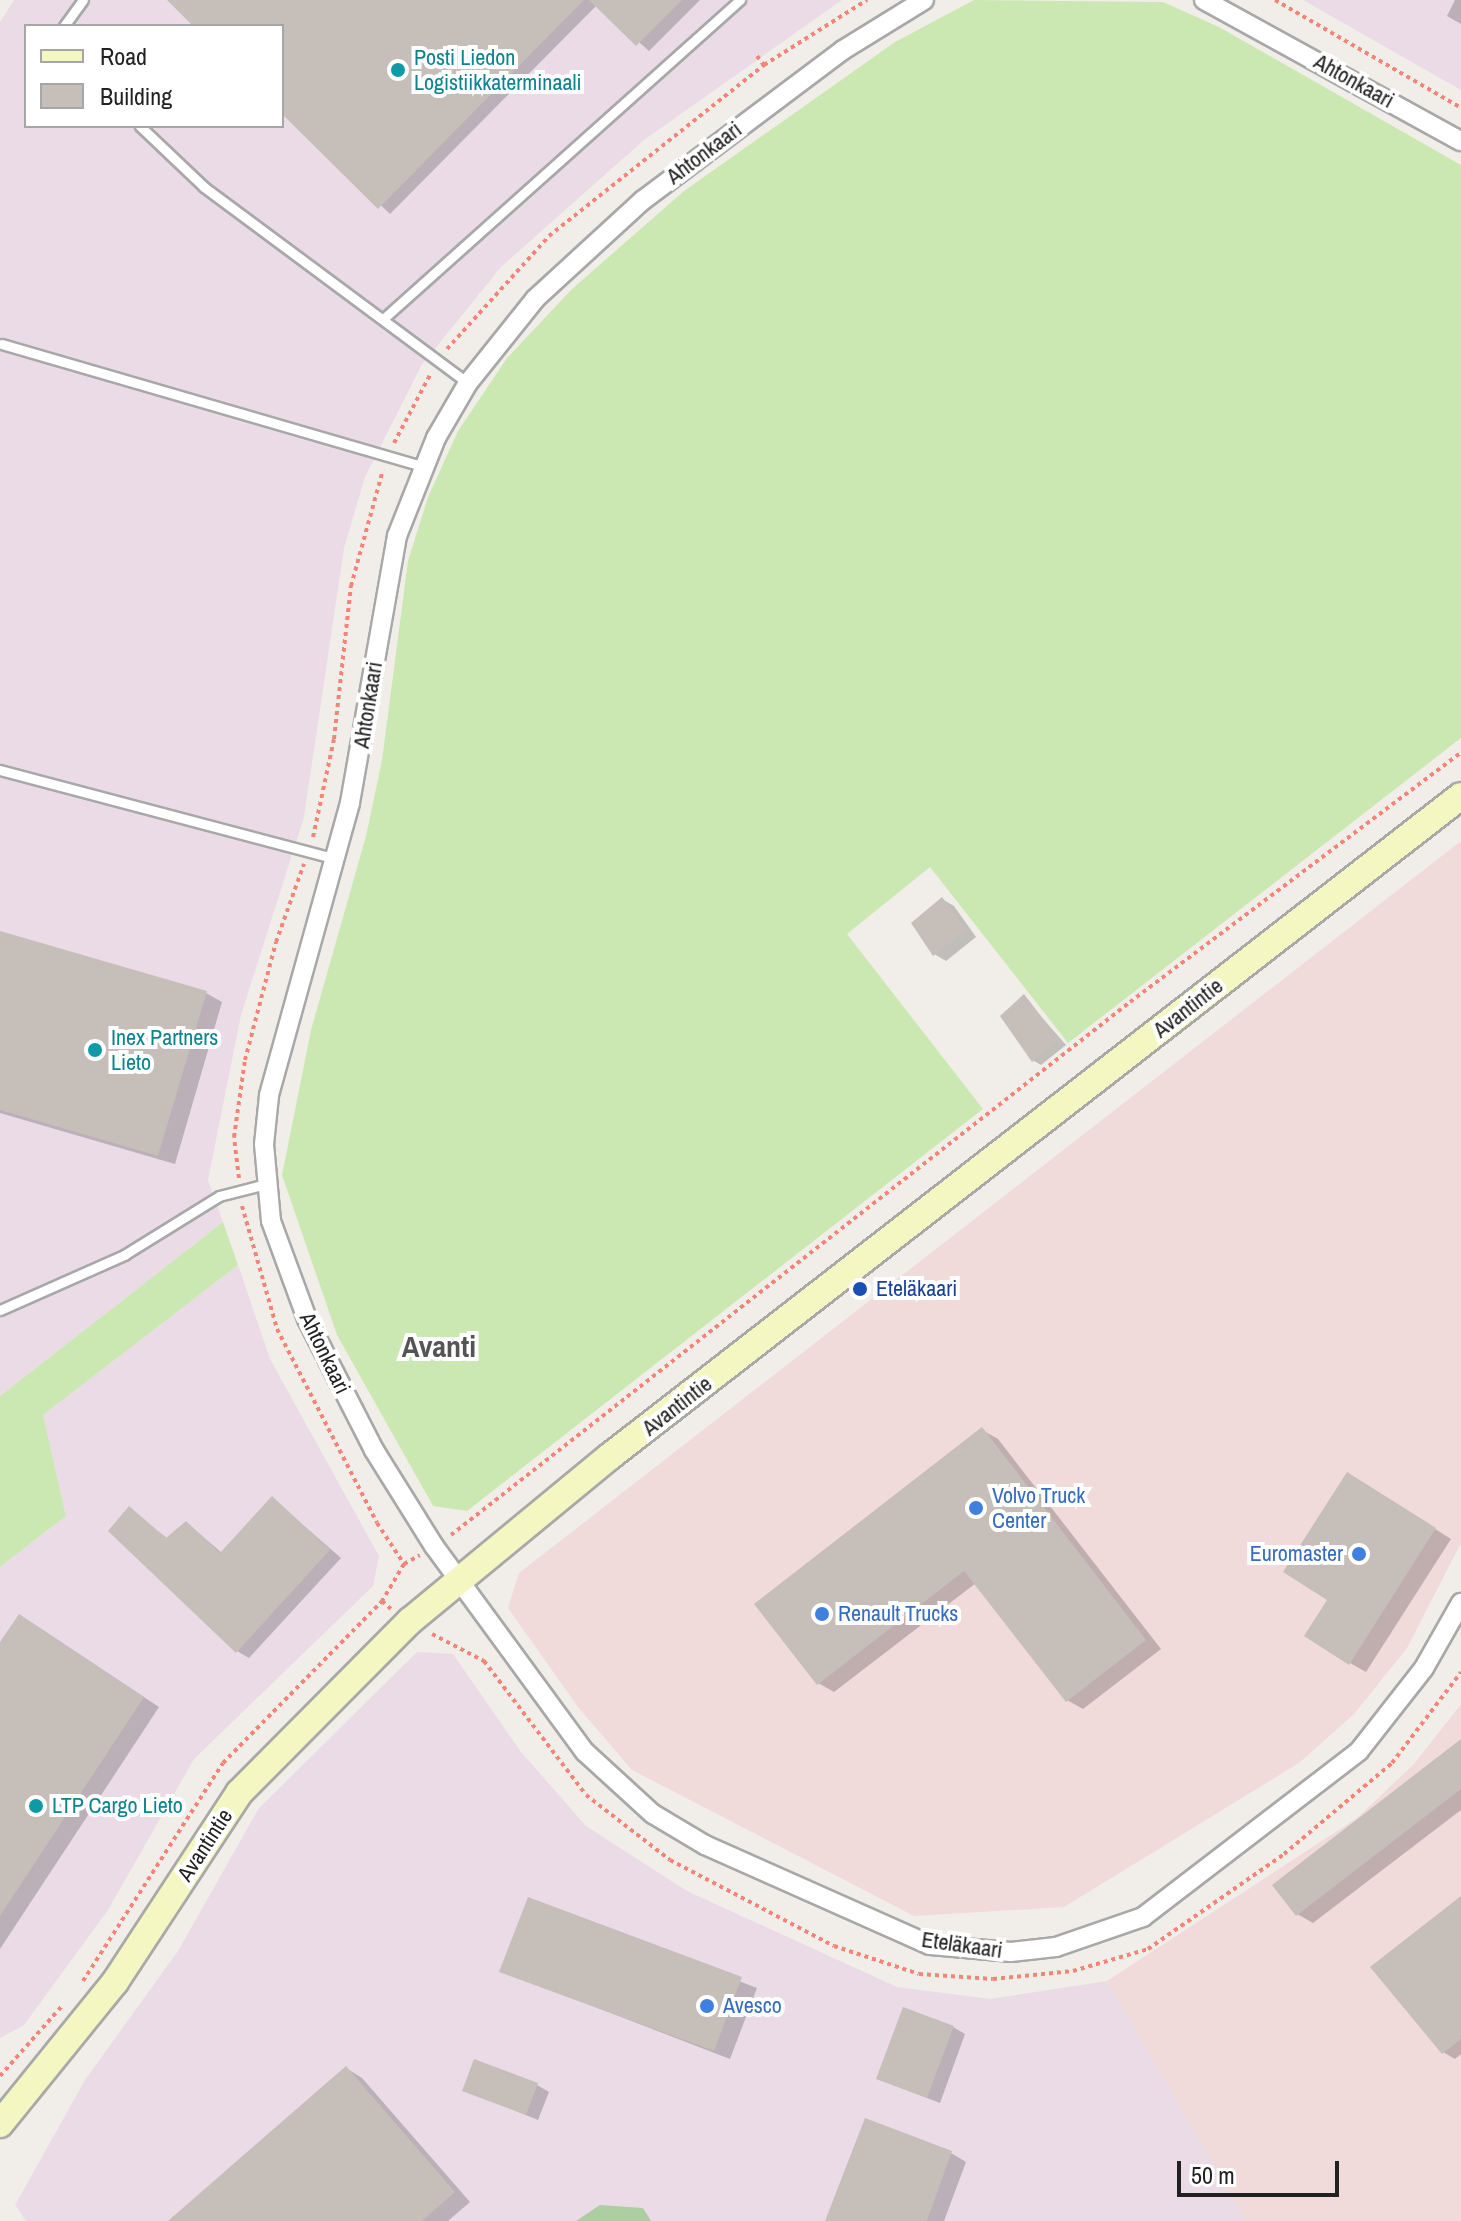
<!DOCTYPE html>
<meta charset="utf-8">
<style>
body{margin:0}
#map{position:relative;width:1461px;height:2221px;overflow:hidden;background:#f1eee9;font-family:"Archivo Narrow",sans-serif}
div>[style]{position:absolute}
.commercial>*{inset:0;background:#f0dada}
.industrial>*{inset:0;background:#eadbe7}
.grass>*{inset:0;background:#cce8b2}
.forest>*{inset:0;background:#adcea0}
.shadow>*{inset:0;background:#0003}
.building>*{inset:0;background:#c6beb8}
.path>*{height:4px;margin-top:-2px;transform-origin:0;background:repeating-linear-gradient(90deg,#f38578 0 4px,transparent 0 8px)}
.roads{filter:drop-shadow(2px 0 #a8a8a8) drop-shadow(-2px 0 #a8a8a8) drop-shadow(0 2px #a8a8a8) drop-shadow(0 -2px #a8a8a8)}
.lane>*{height:9px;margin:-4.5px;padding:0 4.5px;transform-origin:4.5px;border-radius:4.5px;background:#fff}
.street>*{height:18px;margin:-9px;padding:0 9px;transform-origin:9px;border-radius:9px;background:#fff}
.secondary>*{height:26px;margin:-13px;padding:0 13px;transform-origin:13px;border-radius:13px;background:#f4f7c1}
.dots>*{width:22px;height:22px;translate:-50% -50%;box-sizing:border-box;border:4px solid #fff;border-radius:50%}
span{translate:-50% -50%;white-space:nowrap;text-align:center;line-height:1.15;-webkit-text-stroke:8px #fff;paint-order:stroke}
.culture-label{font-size:22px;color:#0d838f}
.left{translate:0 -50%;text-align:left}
.street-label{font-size:22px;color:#212121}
.transit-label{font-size:22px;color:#164399}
.shop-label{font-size:22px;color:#366cbe}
.right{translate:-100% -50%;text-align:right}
.district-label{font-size:30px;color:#545454;font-weight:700}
.legend{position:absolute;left:24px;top:24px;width:260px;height:104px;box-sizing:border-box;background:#fff;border:2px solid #a6a6a6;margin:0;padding:10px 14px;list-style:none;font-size:24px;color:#212121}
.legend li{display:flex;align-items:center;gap:16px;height:40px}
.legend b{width:40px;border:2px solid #a6a6a6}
.scale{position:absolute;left:1177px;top:2161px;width:162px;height:36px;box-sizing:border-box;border:4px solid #212121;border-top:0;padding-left:10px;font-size:24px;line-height:28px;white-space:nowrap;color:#212121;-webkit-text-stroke:6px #fff;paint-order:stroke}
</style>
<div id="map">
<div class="commercial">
<div style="clip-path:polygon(1461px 841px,1461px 1543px,1407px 1648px,1354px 1714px,1299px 1763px,1064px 1907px,914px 1916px,632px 1770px,578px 1707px,508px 1608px,519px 1573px)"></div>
<div style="clip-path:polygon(1461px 1704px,1461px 2221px,1246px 2221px,1107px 1981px,1357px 1818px,1414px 1764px)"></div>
</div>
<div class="industrial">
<div style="clip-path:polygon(evenodd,14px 0,842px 0,644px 140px,501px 267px,421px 366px,365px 477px,344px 548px,304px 817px,241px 1015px,208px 1180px,223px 1222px,0 1396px,0 22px,14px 0,26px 26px,282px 26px,282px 126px,26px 126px,26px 26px)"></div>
<div style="clip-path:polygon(1303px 0,1461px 0,1461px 90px)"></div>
<div style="clip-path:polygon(238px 1265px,270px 1359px,379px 1556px,373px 1586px,194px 1759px,108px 1910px,24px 2025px,0 2038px,0 1567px,66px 1516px,43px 1415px)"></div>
<div style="clip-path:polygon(417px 1652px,453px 1654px,521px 1752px,586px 1826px,687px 1891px,897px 1987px,991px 1999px,1107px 1981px,1246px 2221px,26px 2221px,15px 2205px,85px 2080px,178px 1951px,259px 1808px)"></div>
</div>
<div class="grass">
<div style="clip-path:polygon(974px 0,1163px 2px,1219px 27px,1461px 165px,1461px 738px,1068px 1043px,930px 867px,847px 934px,983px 1109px,467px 1511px,433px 1506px,337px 1335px,282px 1175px,311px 1030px,366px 836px,382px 760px,408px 561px,428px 497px,458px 431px,507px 358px,572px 289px,684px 191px,895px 42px)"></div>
<div style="clip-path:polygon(223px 1222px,238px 1265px,43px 1415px,66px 1516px,0 1567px,0 1396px)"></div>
</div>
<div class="forest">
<div style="clip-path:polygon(600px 2205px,643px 2208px,651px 2221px,576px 2221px)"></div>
</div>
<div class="shadow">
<div style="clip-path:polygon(169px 0,700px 0,649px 51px,597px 5px,390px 214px,282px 111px,282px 26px,196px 26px)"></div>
<div style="clip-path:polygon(1455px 0,1461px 0,1461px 24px,1447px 16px)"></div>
<div style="clip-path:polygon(942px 899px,954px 906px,976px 937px,946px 961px,934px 954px)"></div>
<div style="clip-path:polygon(0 933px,206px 993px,222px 1002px,175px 1164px,0 1113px)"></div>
<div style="clip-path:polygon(1024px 997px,1066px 1045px,1041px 1065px,1034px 1061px)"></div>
<div style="clip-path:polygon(982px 1430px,998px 1439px,1161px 1649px,1083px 1709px,1067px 1700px,976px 1583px,834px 1692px,818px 1683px)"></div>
<div style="clip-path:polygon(1363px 1483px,1451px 1539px,1366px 1672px,1350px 1663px,1330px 1599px)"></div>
<div style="clip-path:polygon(273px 1499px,341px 1558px,249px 1658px,237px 1651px,129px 1509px,168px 1539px,187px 1523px,222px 1553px)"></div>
<div style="clip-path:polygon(35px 1625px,159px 1707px,0 1949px,0 1645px)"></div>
<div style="clip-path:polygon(1461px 1744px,1461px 1810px,1313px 1923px,1297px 1914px)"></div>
<div style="clip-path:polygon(1461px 1899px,1461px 2054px,1455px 2059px,1443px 2052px)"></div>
<div style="clip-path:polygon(529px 1900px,757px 1988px,730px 2059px,502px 1971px)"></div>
<div style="clip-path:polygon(953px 2027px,965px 2034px,940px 2103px,891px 2084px)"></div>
<div style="clip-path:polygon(346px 2068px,362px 2078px,470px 2202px,448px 2221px,171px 2221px)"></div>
<div style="clip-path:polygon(537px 2085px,549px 2092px,538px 2120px,465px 2090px)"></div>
<div style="clip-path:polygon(951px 2153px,966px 2162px,944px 2221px,827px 2221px)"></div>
</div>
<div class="building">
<div style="clip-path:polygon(167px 0,584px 0,378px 209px,282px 114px,282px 26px,193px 26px)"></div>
<div style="clip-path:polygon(589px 0,682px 0,636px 46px)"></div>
<div style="clip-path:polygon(942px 897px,966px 930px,933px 956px,911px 923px)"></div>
<div style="clip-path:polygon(0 931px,207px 991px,158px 1156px,0 1110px)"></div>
<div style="clip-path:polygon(1024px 994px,1060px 1041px,1032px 1062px,1000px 1016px)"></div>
<div style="clip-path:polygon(982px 1427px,1146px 1640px,1066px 1702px,964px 1571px,817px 1685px,754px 1604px)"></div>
<div style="clip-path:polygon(1347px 1472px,1436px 1528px,1349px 1665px,1304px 1636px,1327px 1600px,1283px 1572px)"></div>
<div style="clip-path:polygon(272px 1496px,330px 1550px,236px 1653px,108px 1531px,129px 1506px,166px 1538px,186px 1521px,220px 1553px)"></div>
<div style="clip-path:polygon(19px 1614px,144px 1697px,0 1916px,0 1642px)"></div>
<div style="clip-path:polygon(1461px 1739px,1461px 1789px,1296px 1916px,1272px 1885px)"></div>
<div style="clip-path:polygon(1461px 1896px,1461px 2039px,1442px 2054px,1370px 1967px)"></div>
<div style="clip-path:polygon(528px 1897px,742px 1977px,714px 2051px,499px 1972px)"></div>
<div style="clip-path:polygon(903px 2007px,954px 2026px,927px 2098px,876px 2079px)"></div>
<div style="clip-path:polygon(474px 2059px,538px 2083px,526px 2115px,462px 2091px)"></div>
<div style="clip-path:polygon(346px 2066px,455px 2192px,422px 2221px,168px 2221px)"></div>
<div style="clip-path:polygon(865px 2118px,952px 2151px,927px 2221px,825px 2221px)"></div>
</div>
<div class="path">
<div style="left:1275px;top:0;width:215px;rotate:30.1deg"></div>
<div style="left:757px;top:56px;width:11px;rotate:52deg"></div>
<div style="left:447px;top:349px;width:152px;rotate:-47.9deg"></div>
<div style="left:549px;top:236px;width:275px;rotate:-38.5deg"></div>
<div style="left:764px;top:65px;width:122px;rotate:-32.3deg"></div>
<div style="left:394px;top:443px;width:79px;rotate:-62.1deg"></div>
<div style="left:313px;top:837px;width:100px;rotate:-77.9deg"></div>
<div style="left:334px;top:739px;width:154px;rotate:-83.7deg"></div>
<div style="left:351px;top:586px;width:120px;rotate:-74.6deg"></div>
<div style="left:239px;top:1178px;width:41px;rotate:-97deg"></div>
<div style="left:234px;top:1137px;width:78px;rotate:-81.9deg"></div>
<div style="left:245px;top:1060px;width:122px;rotate:-75.3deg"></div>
<div style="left:276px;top:942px;width:83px;rotate:-70.3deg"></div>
<div style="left:242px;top:1206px;width:128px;rotate:74.1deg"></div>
<div style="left:277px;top:1329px;width:218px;rotate:62.7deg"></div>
<div style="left:377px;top:1523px;width:49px;rotate:56.6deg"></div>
<div style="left:404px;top:1564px;width:43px;rotate:120.7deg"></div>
<div style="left:382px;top:1601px;width:12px;rotate:42deg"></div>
<div style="left:451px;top:1535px;width:863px;rotate:-38.13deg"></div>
<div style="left:1130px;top:1002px;width:414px;rotate:-37deg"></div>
<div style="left:404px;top:1564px;width:18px;rotate:-29deg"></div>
<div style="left:432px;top:1634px;width:59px;rotate:27.4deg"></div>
<div style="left:484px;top:1661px;width:168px;rotate:52.7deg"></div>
<div style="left:586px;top:1795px;width:106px;rotate:37.7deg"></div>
<div style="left:670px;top:1860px;width:185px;rotate:27.7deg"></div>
<div style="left:834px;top:1946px;width:89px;rotate:18.2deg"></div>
<div style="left:919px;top:1974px;width:74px;rotate:3.9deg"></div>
<div style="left:993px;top:1979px;width:80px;rotate:-5.7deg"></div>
<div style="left:1073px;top:1971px;width:78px;rotate:-16.3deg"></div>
<div style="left:1148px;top:1949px;width:166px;rotate:-34.9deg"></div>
<div style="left:1284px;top:1854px;width:141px;rotate:-40.1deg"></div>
<div style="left:1392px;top:1763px;width:114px;rotate:-52.8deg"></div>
<div style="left:83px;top:1981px;width:259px;rotate:-57.3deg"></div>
<div style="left:223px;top:1763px;width:227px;rotate:-45.5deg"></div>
<div style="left:0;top:2076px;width:94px;rotate:-48.5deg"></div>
</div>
<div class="roads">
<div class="lane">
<div style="left:64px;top:26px;width:32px;rotate:-54deg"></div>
<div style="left:140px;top:126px;width:88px;rotate:43.6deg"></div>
<div style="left:204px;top:187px;width:329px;rotate:36.6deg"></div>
<div style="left:383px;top:319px;width:479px;rotate:-41.8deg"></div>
<div style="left:2px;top:344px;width:438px;rotate:16.2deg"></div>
<div style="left:0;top:770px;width:348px;rotate:14.8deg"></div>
<div style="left:0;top:1310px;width:136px;rotate:-23.9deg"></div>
<div style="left:124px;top:1255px;width:112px;rotate:-31.8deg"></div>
<div style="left:219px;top:1196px;width:49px;rotate:-14.3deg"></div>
</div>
<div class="street">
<div style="left:924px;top:0;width:95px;rotate:148.3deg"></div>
<div style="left:843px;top:50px;width:250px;rotate:143.1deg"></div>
<div style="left:643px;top:200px;width:145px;rotate:137.5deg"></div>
<div style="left:536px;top:298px;width:109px;rotate:128.7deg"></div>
<div style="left:468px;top:383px;width:64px;rotate:120.2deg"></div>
<div style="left:436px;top:438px;width:105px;rotate:111.7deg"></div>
<div style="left:397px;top:536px;width:271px;rotate:100deg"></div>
<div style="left:350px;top:803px;width:304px;rotate:105.5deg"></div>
<div style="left:269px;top:1096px;width:48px;rotate:95.9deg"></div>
<div style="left:264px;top:1144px;width:77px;rotate:84.8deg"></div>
<div style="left:271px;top:1221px;width:104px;rotate:69.8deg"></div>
<div style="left:307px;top:1319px;width:147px;rotate:62.9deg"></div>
<div style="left:374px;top:1450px;width:113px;rotate:58deg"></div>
<div style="left:434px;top:1546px;width:255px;rotate:53.8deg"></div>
<div style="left:585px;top:1752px;width:92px;rotate:42.4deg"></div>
<div style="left:653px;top:1814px;width:61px;rotate:30.8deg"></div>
<div style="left:705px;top:1845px;width:246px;rotate:24deg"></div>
<div style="left:930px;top:1945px;width:81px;rotate:4.9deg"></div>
<div style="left:1011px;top:1952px;width:45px;rotate:-6.3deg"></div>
<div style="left:1056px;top:1947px;width:92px;rotate:-19deg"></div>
<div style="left:1143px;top:1917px;width:272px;rotate:-37.5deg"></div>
<div style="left:1359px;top:1751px;width:105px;rotate:-51.9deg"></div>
<div style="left:1424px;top:1668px;width:75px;rotate:-60.4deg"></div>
<div style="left:1204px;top:0;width:293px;rotate:28.8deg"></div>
</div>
<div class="secondary">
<div style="left:0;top:2124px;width:183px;rotate:-51deg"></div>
<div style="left:115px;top:1982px;width:226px;rotate:-56.7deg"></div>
<div style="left:239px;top:1793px;width:243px;rotate:-45.2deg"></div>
<div style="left:410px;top:1621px;width:258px;rotate:-39.5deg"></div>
<div style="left:609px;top:1457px;width:1078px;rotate:-37.81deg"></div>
</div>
</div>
<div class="dots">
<div style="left:398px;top:70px;background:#0f9aa8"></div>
<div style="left:95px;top:1050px;background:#0f9aa8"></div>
<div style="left:860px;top:1289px;background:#1a4fb4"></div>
<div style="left:976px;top:1508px;background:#3f7fe0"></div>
<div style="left:1359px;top:1554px;background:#3f7fe0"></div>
<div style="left:822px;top:1614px;background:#3f7fe0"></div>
<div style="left:36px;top:1806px;background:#0f9aa8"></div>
<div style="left:707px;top:2006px;background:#3f7fe0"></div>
</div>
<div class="culture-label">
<span class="left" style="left:414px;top:70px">Posti Liedon<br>Logistiikkaterminaali</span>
<span class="left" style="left:111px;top:1050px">Inex Partners<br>Lieto</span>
<span class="left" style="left:52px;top:1806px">LTP Cargo Lieto</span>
</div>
<div class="street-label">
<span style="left:1354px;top:81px;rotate:29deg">Ahtonkaari</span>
<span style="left:704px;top:153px;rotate:-37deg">Ahtonkaari</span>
<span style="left:368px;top:705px;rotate:-81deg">Ahtonkaari</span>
<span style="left:1188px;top:1008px;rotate:-38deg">Avantintie</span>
<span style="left:325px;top:1353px;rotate:64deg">Ahtonkaari</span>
<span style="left:677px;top:1406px;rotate:-38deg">Avantintie</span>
<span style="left:205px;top:1845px;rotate:-57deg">Avantintie</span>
<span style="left:962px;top:1945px;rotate:8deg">Eteläkaari</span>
</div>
<div class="transit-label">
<span class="left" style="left:876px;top:1289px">Eteläkaari</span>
</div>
<div class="shop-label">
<span class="left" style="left:992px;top:1508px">Volvo Truck<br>Center</span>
<span class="right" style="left:1343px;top:1554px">Euromaster</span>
<span class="left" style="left:838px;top:1614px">Renault Trucks</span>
<span class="left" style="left:723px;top:2006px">Avesco</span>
</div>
<div class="district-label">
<span style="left:439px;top:1346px">Avanti</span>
</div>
<ul class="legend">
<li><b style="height:10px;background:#f4f7c1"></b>Road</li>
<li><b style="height:22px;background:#c6beb8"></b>Building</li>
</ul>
<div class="scale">50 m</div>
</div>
